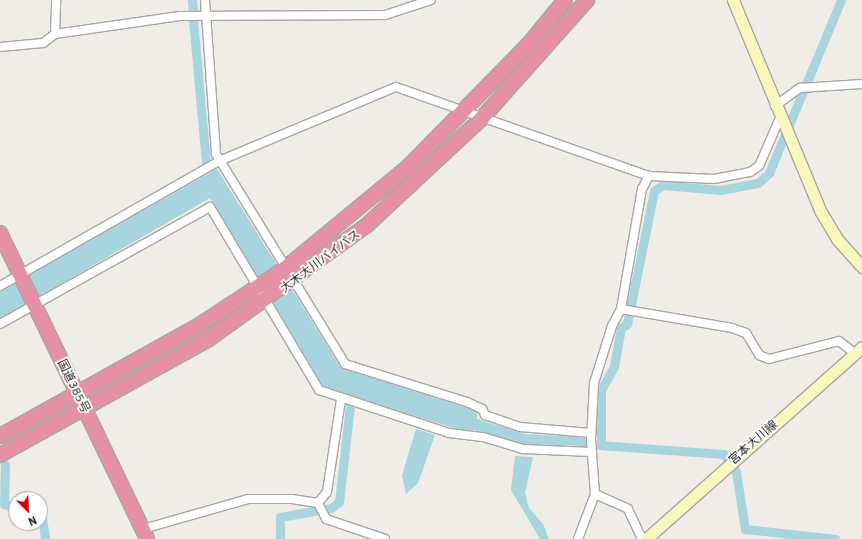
<!DOCTYPE html>
<meta charset="utf-8">
<style>
body{margin:0}
#map{position:relative;width:862px;height:539px;overflow:hidden;background:#f0ece7;font-family:"IBM Plex Sans","Noto Sans JP",sans-serif}
div>[style]{position:absolute}
.water>*{inset:0;background:#a8d5dd}
.canal>*{height:9px;margin:-4.5px;padding:0 4.5px;transform-origin:4.5px;border-radius:4.5px;background:#a8d5dd}
.roads{filter:drop-shadow(1px 0 #a7a7a7) drop-shadow(-1px 0 #a7a7a7) drop-shadow(0 1px #a7a7a7) drop-shadow(0 -1px #a7a7a7)}
.street>*{height:8px;margin:-4px;padding:0 4px;transform-origin:4px;border-radius:4px;background:#fff}
.secondary>*{height:11px;margin:-5.5px;padding:0 5.5px;transform-origin:5.5px;border-radius:5.5px;background:#f9f8bc}
.highway>*{height:14px;margin:-7px;padding:0 7px;transform-origin:7px;border-radius:7px;background:#e690a6}
span{translate:-50% -50%;white-space:nowrap;text-align:center;line-height:1.15;-webkit-text-stroke:3.5px #fff;paint-order:stroke}
.street-label{font-size:12px;color:#202020}
.north{position:absolute;left:8px;top:491px;width:40px;height:40px;box-sizing:border-box;background:#fff;border:1px solid #a6a6a6;border-radius:50%;rotate:156deg;font-size:11px;font-weight:700;line-height:16px;text-align:center;color:#202020}
.north::after{content:'';display:block;margin:auto;width:14px;height:18px;background:#cd0310;clip-path:polygon(50% 0,100% 100%,50% 72%,0 100%)}
</style>
<div id="map">
<div class="water">
<div style="clip-path:polygon(217px 169px,341px 368px,477px 411px,477px 419px,525px 434px,579px 437px,587px 439px,588px 446px,519px 444px,474px 430px,470px 433px,324px 388px,210px 198px,0 319px,0 290px)"></div>
<div style="clip-path:polygon(416px 429px,435px 435px,418px 483px,406px 494px,402px 475px)"></div>
<div style="clip-path:polygon(515px 456px,533px 457px,525px 493px,529px 508px,543px 524px,549px 539px,540px 539px,511px 490px)"></div>
</div>
<div class="canal">
<div style="left:192px;top:0;width:12px;rotate:85deg"></div>
<div style="left:193px;top:20px;width:144px;rotate:84.8deg"></div>
<div style="left:585px;top:444px;width:139px;rotate:4.1deg"></div>
<div style="left:724px;top:454px;width:22px;rotate:56deg"></div>
<div style="left:736px;top:472px;width:58px;rotate:81deg"></div>
<div style="left:745px;top:529px;width:91px;rotate:6.3deg"></div>
<div style="left:601px;top:445px;width:55px;rotate:-90deg"></div>
<div style="left:601px;top:390px;width:26px;rotate:-61deg"></div>
<div style="left:614px;top:367px;width:40px;rotate:-80deg"></div>
<div style="left:621px;top:328px;width:7px;rotate:-34deg"></div>
<div style="left:627px;top:324px;width:136px;rotate:-78.5deg"></div>
<div style="left:654px;top:191px;width:11px;rotate:-34deg"></div>
<div style="left:663px;top:185px;width:58px;rotate:4.9deg"></div>
<div style="left:721px;top:190px;width:38px;rotate:-11deg"></div>
<div style="left:758px;top:183px;width:15px;rotate:-42deg"></div>
<div style="left:769px;top:173px;width:187px;rotate:-67.4deg"></div>
<div style="left:5px;top:464px;width:40px;rotate:91.4deg"></div>
<div style="left:4px;top:504px;width:13px;rotate:18deg"></div>
<div style="left:40px;top:503px;width:36px;rotate:82deg"></div>
<div style="left:280px;top:539px;width:22px;rotate:-90deg"></div>
<div style="left:280px;top:517px;width:52px;rotate:-10deg"></div>
<div style="left:331px;top:508px;width:10px;rotate:-37deg"></div>
<div style="left:339px;top:502px;width:97px;rotate:-83.5deg"></div>
</div>
<div class="roads">
<div class="street">
<div style="left:205px;top:0;width:154px;rotate:85.9deg"></div>
<div style="left:216px;top:154px;width:246px;rotate:58.4deg"></div>
<div style="left:345px;top:364px;width:128px;rotate:17.3deg"></div>
<div style="left:467px;top:402px;width:17px;rotate:25deg"></div>
<div style="left:482px;top:409px;width:7px;rotate:63deg"></div>
<div style="left:485px;top:415px;width:37px;rotate:19deg"></div>
<div style="left:520px;top:427px;width:71px;rotate:4.8deg"></div>
<div style="left:55px;top:34px;width:34px;rotate:-88deg"></div>
<div style="left:0;top:47px;width:43px;rotate:-5.3deg"></div>
<div style="left:43px;top:43px;width:15px;rotate:-37deg"></div>
<div style="left:55px;top:34px;width:126px;rotate:-8.2deg"></div>
<div style="left:180px;top:16px;width:205px;rotate:-0.3deg"></div>
<div style="left:385px;top:15px;width:48px;rotate:-18.1deg"></div>
<div style="left:775px;top:106px;width:31px;rotate:-36deg"></div>
<div style="left:800px;top:88px;width:62px;rotate:-3.7deg"></div>
<div style="left:0;top:286px;width:252px;rotate:-29.7deg"></div>
<div style="left:219px;top:161px;width:192px;rotate:-22.7deg"></div>
<div style="left:396px;top:87px;width:268px;rotate:19.4deg"></div>
<div style="left:649px;top:176px;width:65px;rotate:2.6deg"></div>
<div style="left:714px;top:179px;width:37px;rotate:-11deg"></div>
<div style="left:750px;top:172px;width:11px;rotate:-34deg"></div>
<div style="left:759px;top:166px;width:52px;rotate:-66.4deg"></div>
<div style="left:621px;top:309px;width:113px;rotate:9.7deg"></div>
<div style="left:732px;top:328px;width:15px;rotate:20deg"></div>
<div style="left:746px;top:333px;width:26px;rotate:59deg"></div>
<div style="left:759px;top:355px;width:11px;rotate:22deg"></div>
<div style="left:769px;top:359px;width:72px;rotate:-14.4deg"></div>
<div style="left:839px;top:341px;width:18px;rotate:38deg"></div>
<div style="left:0;top:324px;width:240px;rotate:-29.1deg"></div>
<div style="left:210px;top:207px;width:213px;rotate:59.2deg"></div>
<div style="left:319px;top:390px;width:137px;rotate:18.3deg"></div>
<div style="left:449px;top:433px;width:34px;rotate:7deg"></div>
<div style="left:483px;top:437px;width:42px;rotate:16.7deg"></div>
<div style="left:523px;top:449px;width:68px;rotate:2.5deg"></div>
<div style="left:595px;top:494px;width:36px;rotate:24deg"></div>
<div style="left:628px;top:509px;width:33px;rotate:65deg"></div>
<div style="left:318px;top:503px;width:14px;rotate:-51deg"></div>
<div style="left:327px;top:492px;width:94px;rotate:-81.4deg"></div>
<div style="left:143px;top:529px;width:109px;rotate:-15.9deg"></div>
<div style="left:248px;top:499px;width:44px"></div>
<div style="left:292px;top:499px;width:26px;rotate:9deg"></div>
<div style="left:318px;top:503px;width:18px;rotate:63deg"></div>
<div style="left:326px;top:519px;width:62px;rotate:18.7deg"></div>
<div style="left:578px;top:539px;width:48px;rotate:-69.3deg"></div>
<div style="left:595px;top:494px;width:55px;rotate:-94.2deg"></div>
<div style="left:591px;top:439px;width:56px;rotate:-86.9deg"></div>
<div style="left:594px;top:383px;width:60px;rotate:-72.5deg"></div>
<div style="left:612px;top:326px;width:19px;rotate:-62deg"></div>
<div style="left:621px;top:309px;width:122px;rotate:-80.1deg"></div>
<div style="left:642px;top:189px;width:15px;rotate:-62deg"></div>
</div>
<div class="secondary">
<div style="left:733px;top:0;width:230px;rotate:67.5deg"></div>
<div style="left:821px;top:212px;width:31px;rotate:59deg"></div>
<div style="left:837px;top:239px;width:38px;rotate:48deg"></div>
<div style="left:646px;top:539px;width:289px;rotate:-41.6deg"></div>
</div>
<div class="highway">
<div style="left:0;top:233px;width:339px;rotate:64.3deg"></div>
<div style="left:0;top:436px;width:227px;rotate:-29.1deg"></div>
<div style="left:198px;top:326px;width:102px;rotate:-33.4deg"></div>
<div style="left:283px;top:270px;width:163px;rotate:-39.5deg"></div>
<div style="left:409px;top:166px;width:170px;rotate:-45.5deg"></div>
<div style="left:528px;top:45px;width:58px;rotate:-50.6deg"></div>
<div style="left:0;top:455px;width:239px;rotate:-29deg"></div>
<div style="left:209px;top:339px;width:195px;rotate:-35.8deg"></div>
<div style="left:367px;top:225px;width:157px;rotate:-42.9deg"></div>
<div style="left:482px;top:118px;width:158px;rotate:-48.3deg"></div>
</div>
</div>
<div class="street-label">
<span style="left:320px;top:261px;rotate:-37deg">大木大川バイパス</span>
<span style="left:74px;top:386px;rotate:64deg">国道385号</span>
<span style="left:753px;top:442px;rotate:-41deg">宮本大川線</span>
</div>
<div class="north">N</div>
</div>
